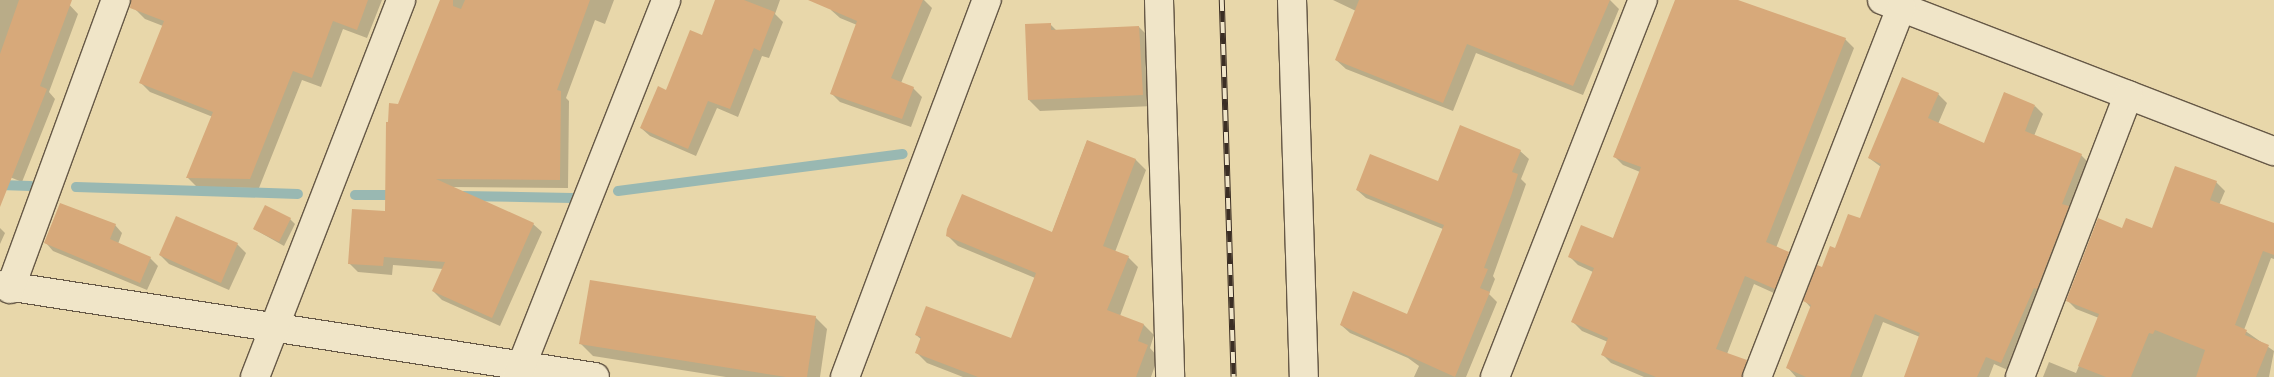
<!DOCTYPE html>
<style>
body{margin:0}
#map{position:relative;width:2274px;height:377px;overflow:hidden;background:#e8d7aa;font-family:"Libre Bodoni",serif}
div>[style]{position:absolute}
.shadow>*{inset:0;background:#0003}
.stream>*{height:10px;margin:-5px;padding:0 5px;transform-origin:5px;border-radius:5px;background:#99b8b2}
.building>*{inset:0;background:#d7a97a}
.roads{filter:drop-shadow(1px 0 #665846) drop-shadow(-1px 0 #665846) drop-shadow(0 1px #665846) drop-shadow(0 -1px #665846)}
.minor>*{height:28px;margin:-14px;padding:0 14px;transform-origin:14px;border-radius:14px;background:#f0e5c8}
.tertiary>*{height:28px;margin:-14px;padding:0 14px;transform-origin:14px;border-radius:14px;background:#f0e5c8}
.rail>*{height:5.5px;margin-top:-2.75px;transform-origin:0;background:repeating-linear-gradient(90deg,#f0e5c8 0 11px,#3b2e24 0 22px);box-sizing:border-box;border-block:1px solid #3b2e24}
span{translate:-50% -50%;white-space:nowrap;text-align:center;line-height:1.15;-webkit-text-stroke:4.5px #f0e5c8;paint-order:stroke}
</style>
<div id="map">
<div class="shadow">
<div style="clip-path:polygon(0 0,65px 0,78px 14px,49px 92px,55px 99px,22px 182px,0 173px)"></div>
<div style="clip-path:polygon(139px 0,382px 0,367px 38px,343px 29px,321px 87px,302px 80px,259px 188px,197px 187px,188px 178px,213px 117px,150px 92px,141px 83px,163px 26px,145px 19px,135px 9px)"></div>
<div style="clip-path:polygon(441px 0,614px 0,605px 24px,595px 20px,566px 98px,569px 101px,568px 188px,451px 187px,533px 224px,542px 232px,500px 326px,442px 300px,433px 291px,443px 269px,393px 265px,392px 275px,358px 272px,349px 263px,386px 213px,399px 105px)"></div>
<div style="clip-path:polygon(717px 0,780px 0,775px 14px,783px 22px,769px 58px,762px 56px,738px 117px,717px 108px,696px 156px,650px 136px,641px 128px,702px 37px)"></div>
<div style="clip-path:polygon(835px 0,924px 0,932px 8px,901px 83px,913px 88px,922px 97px,911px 127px,840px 102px,831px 93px,857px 25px,840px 18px,831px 10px)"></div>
<div style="clip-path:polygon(1333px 0,1610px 0,1619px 9px,1583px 95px,1476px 53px,1453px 111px,1346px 69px,1336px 60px,1356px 11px)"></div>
<div style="clip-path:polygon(1676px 0,1735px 0,1845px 39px,1854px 48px,1776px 248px,1797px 262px,1783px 297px,1754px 284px,1727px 354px,1744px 360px,1753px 369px,1750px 377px,1644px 377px,1611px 363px,1602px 354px,1608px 342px,1582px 331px,1573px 322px,1593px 272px,1578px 265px,1569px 256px,1613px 239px,1640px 172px,1623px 165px,1614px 156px)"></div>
<div style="clip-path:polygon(1050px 24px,1057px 31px,1139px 27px,1150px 38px,1153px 106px,1040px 111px,1029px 100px)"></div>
<div style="clip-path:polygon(1938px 94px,1947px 103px,1938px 124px,1985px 144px,2035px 106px,2043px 114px,2034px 136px,2081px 155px,2090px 164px,2010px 371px,1994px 364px,1989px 377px,1905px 377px,1920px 337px,1883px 322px,1862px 377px,1796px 377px,1788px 368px,1811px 308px,1805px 301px,1835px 250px,1861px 219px,1881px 167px,1869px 158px)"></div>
<div style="clip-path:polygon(1087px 141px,1136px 160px,1146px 170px,1115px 252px,1128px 257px,1138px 267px,1120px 316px,1144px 325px,1154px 335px,1150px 348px,1158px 357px,1151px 377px,963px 377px,927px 363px,917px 353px,922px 340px,916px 335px,1011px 340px,1035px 278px,958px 246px,947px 235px,1052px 233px)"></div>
<div style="clip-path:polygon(1520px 151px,1529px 159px,1521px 179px,1526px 184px,1493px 276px,1495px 279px,1489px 294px,1497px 302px,1466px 377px,1414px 377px,1419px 366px,1408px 358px,1350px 333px,1341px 325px,1407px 316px,1443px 229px,1366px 198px,1357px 190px,1438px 183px)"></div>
<div style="clip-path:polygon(2216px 182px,2225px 191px,2219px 205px,2274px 224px,2274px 259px,2271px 258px,2244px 330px,2274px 351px,2269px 377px,2043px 377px,2049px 362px,2076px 373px,2099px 318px,2076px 309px,2067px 300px,2123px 229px,2153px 230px)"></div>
<div style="clip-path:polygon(290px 219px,295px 224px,284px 246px,254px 229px)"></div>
<div style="clip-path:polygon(115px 225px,122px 233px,118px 244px,150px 258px,158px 266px,147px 290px,53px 251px,46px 243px)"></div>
<div style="clip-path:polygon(0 228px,5px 233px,0 244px)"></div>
<div style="clip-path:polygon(237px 244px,246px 253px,229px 290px,169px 264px,160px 255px)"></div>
<div style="clip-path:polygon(815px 317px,827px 329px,820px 377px,726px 377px,593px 356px,581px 344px)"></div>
</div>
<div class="stream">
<div style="left:0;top:185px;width:31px;rotate:2deg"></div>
<div style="left:76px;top:187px;width:222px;rotate:1.8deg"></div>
<div style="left:618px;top:191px;width:287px;rotate:-7.4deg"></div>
<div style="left:355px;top:195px;width:44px"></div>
<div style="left:461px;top:196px;width:111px;rotate:1deg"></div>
</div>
<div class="building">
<div style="clip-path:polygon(19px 0,72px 0,40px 86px,47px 89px,0 207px,0 54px)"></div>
<div style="clip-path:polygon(131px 0,368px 0,357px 30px,333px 21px,312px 78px,293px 71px,250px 179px,186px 178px,213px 112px,139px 83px,164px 21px,130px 8px)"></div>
<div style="clip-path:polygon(440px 0,453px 0,453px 6px,461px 9px,465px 0,590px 0,557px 90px,561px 91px,560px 180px,436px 179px,534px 223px,492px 318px,432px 291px,445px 262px,384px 257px,383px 266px,348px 264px,352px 209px,385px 211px,386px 122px,388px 122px,389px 103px,398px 104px)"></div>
<div style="clip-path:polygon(715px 0,744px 0,775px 12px,760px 51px,754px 48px,730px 109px,708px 101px,688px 149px,640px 128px,658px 86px,666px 90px,690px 30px,702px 35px)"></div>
<div style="clip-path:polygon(808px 0,923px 0,891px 78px,914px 87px,902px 119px,830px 94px,857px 21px)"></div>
<div style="clip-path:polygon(1359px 0,1610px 0,1573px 86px,1467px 44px,1443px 103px,1335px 60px)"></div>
<div style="clip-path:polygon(1675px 0,1738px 0,1846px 38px,1766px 242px,1789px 252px,1775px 289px,1745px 276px,1716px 349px,1747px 360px,1742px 377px,1656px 377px,1601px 355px,1608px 338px,1571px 322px,1594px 268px,1568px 257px,1581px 225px,1613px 238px,1641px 167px,1613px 157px)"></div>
<div style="clip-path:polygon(1051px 23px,1051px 30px,1139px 26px,1143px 95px,1028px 100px,1025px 24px)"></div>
<div style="clip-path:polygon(1902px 77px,1939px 93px,1928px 118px,1984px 143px,2004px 92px,2035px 105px,2025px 131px,2082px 154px,2062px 204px,2069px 206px,2037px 289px,2034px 288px,2001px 363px,1986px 357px,1977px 377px,1904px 377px,1920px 333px,1875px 314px,1850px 377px,1806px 377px,1786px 368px,1811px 305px,1803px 301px,1817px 265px,1822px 267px,1830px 246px,1835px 248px,1848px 214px,1860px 218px,1881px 164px,1868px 158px)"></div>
<div style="clip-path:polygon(1460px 125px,1521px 150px,1512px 172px,1518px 174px,1511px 196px,1484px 268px,1488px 269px,1480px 288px,1490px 292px,1455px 377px,1340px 325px,1353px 291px,1407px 314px,1444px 225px,1356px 190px,1370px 154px,1438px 181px)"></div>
<div style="clip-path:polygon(1087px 140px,1136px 159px,1103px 246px,1129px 256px,1107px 310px,1144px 324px,1138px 341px,1148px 345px,1136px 377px,978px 377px,915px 353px,921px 337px,915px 335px,926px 306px,1011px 338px,1036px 273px,946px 236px,947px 229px,962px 194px,1052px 232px)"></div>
<div style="clip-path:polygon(2175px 166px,2217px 181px,2210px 200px,2274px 223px,2274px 255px,2263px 251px,2235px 325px,2247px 330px,2245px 335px,2269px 345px,2256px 377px,2196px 377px,2205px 350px,2155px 330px,2153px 334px,2149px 333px,2131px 377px,2106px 377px,2078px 366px,2099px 314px,2066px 301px,2098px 218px,2122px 228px,2126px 218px,2152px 228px)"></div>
<div style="clip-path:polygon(60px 203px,116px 224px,110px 239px,151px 257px,140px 283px,44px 243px)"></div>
<div style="clip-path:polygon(265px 205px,291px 218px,279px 242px,253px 229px)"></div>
<div style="clip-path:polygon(176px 216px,238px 243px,221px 283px,159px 255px)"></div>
<div style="clip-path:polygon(590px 280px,816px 316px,807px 377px,786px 377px,579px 344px)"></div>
</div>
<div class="roads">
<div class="minor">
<div style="left:1159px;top:0;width:377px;rotate:88.3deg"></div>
<div style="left:1292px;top:0;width:377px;rotate:88.2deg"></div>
<div style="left:1882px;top:0;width:420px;rotate:21.1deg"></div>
<div style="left:0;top:285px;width:602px;rotate:8.79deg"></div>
<div style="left:10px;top:289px;width:308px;rotate:-69.9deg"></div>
<div style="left:255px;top:377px;width:404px;rotate:-68.8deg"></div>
<div style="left:517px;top:377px;width:405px;rotate:-68.4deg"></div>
<div style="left:1495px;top:377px;width:405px;rotate:-68.6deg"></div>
<div style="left:1757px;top:377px;width:397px;rotate:-68.7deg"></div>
<div style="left:2020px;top:377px;width:302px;rotate:-69deg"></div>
</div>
<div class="tertiary">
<div style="left:845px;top:377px;width:403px;rotate:-69.4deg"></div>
</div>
</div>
<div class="rail">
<div style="left:1222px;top:0;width:377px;rotate:88.2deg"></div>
</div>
</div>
